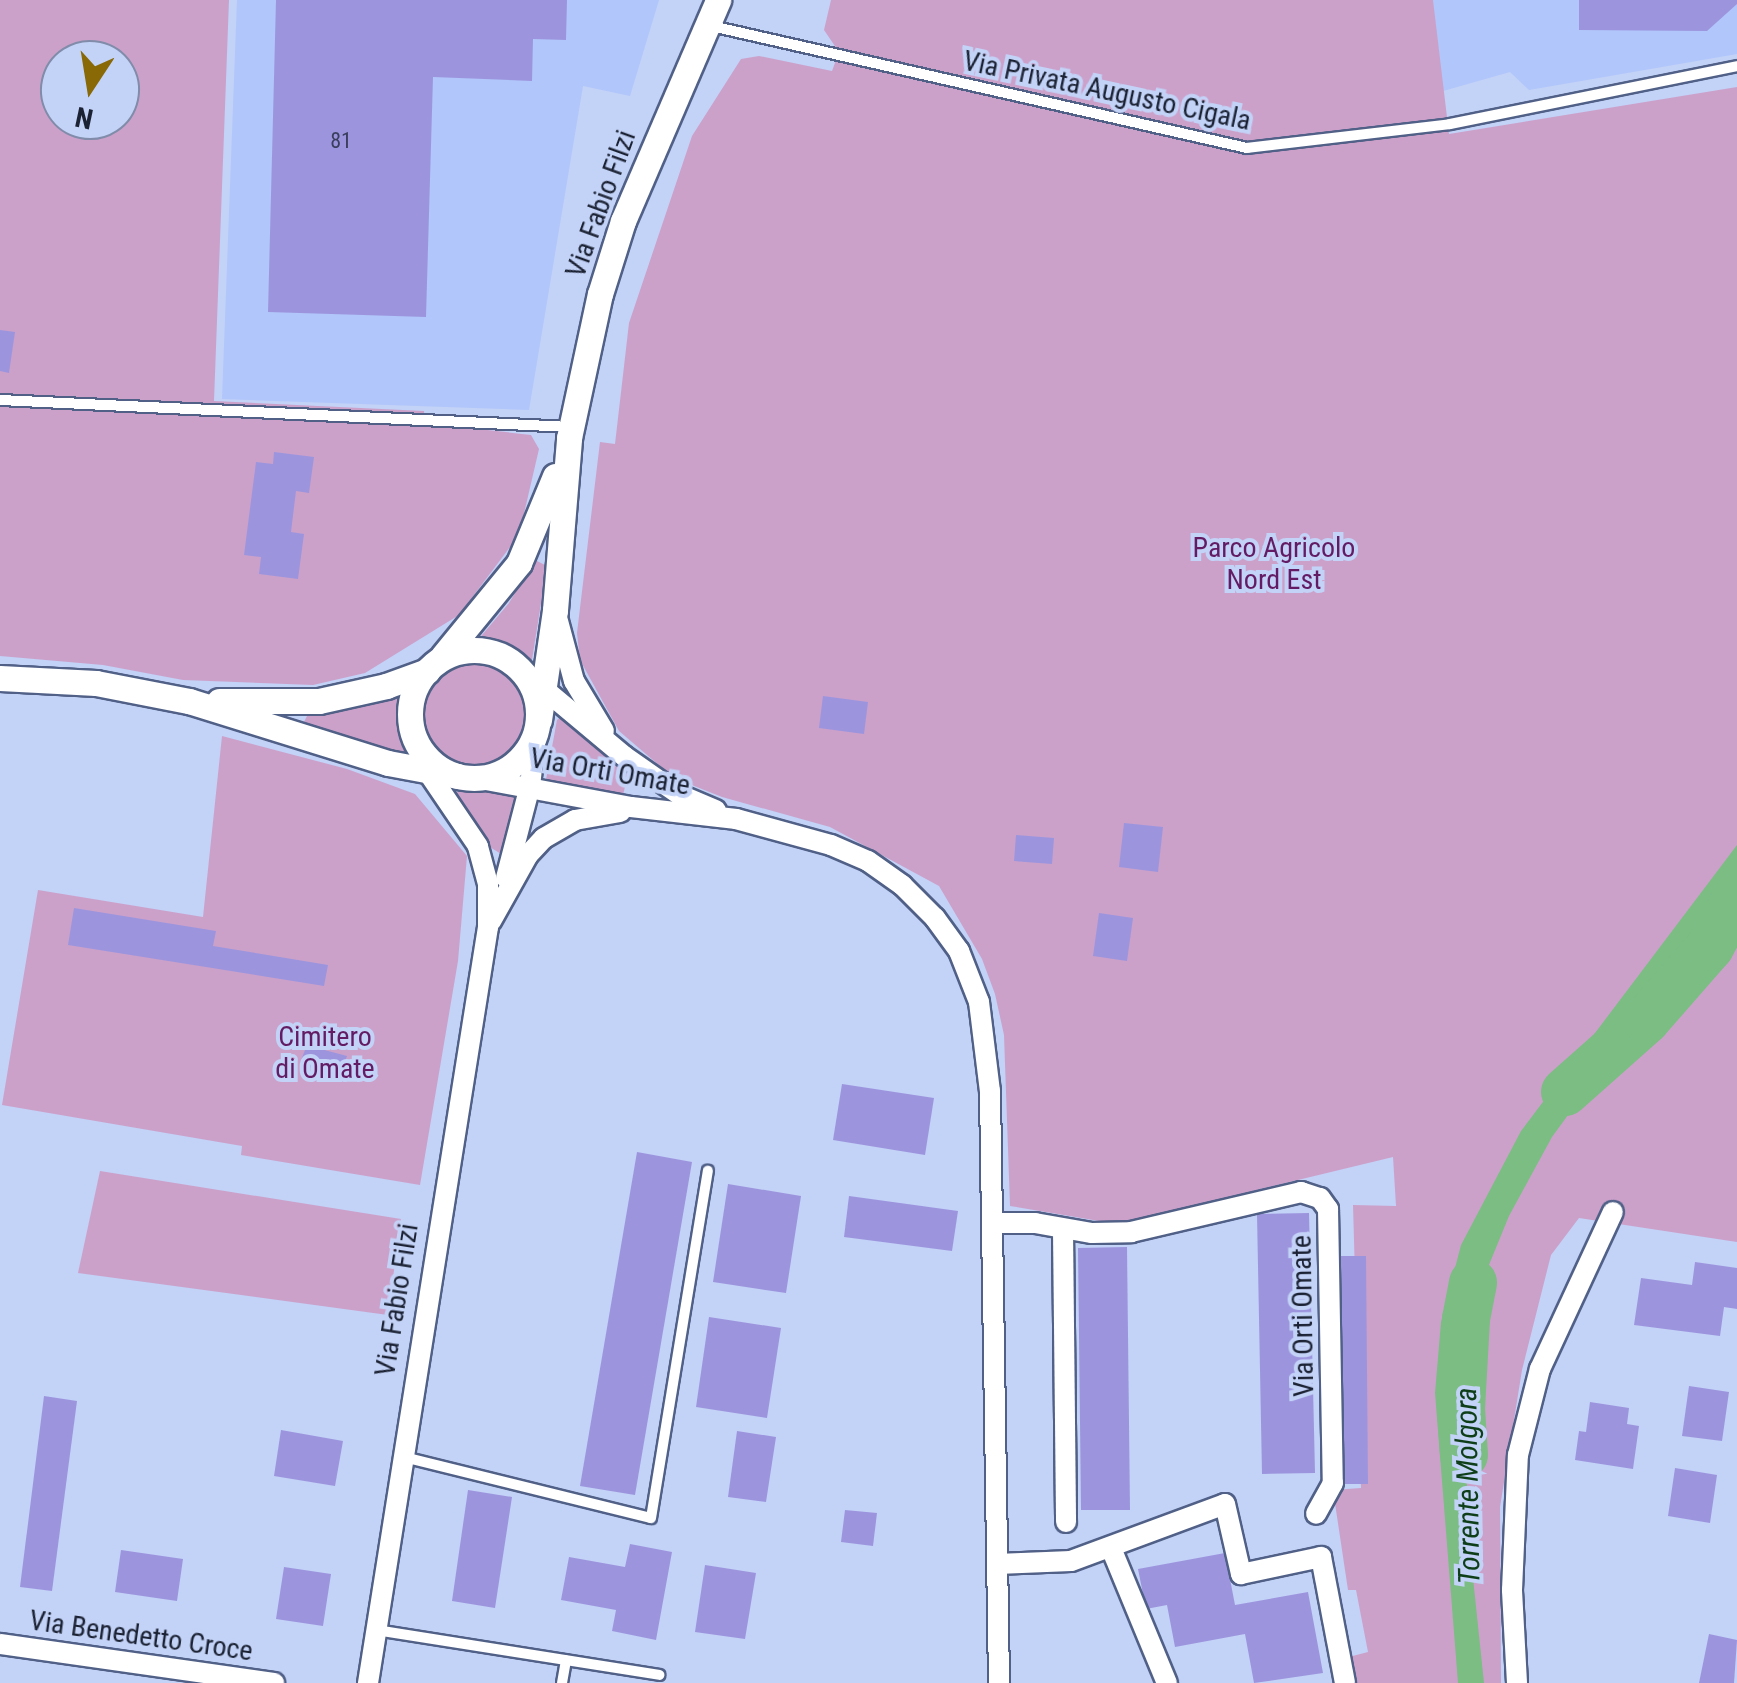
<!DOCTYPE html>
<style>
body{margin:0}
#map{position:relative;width:1737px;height:1683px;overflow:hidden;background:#c3d2f7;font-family:"Roboto Condensed",sans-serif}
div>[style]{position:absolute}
.built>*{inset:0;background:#b1c6fa}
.green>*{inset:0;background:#cba1ca}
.round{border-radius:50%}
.water>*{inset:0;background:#7cbd84}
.river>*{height:48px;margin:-24px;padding:0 24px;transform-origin:24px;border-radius:24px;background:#7cbd84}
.building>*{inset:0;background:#9c95de}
.roads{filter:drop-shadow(2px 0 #506087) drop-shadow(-2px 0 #506087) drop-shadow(0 2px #506087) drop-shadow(0 -2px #506087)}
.service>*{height:10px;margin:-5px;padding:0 5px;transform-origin:5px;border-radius:5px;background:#fff}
.minor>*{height:20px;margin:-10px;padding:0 10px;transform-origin:10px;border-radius:10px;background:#fff}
.tertiary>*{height:25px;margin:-12.5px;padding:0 12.5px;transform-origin:12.5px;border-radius:12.5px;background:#fff}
.tertiary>.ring{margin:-12.5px;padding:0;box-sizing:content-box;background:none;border:25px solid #fff;border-radius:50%}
span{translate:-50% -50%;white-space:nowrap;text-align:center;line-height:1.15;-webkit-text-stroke:8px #c3d2f7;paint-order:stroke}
.number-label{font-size:22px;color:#3b3f5e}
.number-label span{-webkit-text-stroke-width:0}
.street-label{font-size:28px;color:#1b2233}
.park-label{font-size:28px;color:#631c64}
.water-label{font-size:30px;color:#0f3f19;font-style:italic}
.north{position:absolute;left:40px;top:40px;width:100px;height:100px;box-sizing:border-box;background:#c3d2f7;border:2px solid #808ca9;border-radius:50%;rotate:192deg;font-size:28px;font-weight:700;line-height:40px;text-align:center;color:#1b2233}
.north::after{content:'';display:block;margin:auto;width:35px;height:45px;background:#886906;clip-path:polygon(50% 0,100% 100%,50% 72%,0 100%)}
</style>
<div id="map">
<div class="built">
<div style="clip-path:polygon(237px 0,659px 0,630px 96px,583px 86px,529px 410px,222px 399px)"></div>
<div style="clip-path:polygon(1433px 0,1737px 0,1737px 54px,1529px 90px,1510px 72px,1436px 93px)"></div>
</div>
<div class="green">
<div style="clip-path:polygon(evenodd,0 0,229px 0,214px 401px,424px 411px,425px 423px,531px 435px,539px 449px,519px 535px,459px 615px,365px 673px,313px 685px,183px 680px,103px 665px,0 656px,0 0,60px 60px,120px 60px,120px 120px,60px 120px,60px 60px)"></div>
<div style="clip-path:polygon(831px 0,1433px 0,1449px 134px,1737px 87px,1737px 1242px,1579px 1218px,1551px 1255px,1522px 1370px,1500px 1507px,1501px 1683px,1346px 1683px,1341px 1659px,1368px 1652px,1356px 1590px,1348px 1590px,1333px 1490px,1361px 1488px,1353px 1205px,1396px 1206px,1393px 1157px,1117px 1224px,1010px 1206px,1004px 1035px,995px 994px,982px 959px,939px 886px,830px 827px,722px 797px,674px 778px,619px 731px,580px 660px,577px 633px,600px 442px,615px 444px,629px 323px,692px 136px,741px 59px,759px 56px,832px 71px,839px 52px,824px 30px)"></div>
<div style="clip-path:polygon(535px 560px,547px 566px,531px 666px,507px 649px,477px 641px,509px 603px)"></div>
<div class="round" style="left:423px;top:663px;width:102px;height:102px"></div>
<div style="clip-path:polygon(399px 697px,410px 761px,301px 728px,307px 716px)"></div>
<div style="clip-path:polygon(562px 716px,628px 773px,622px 800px,545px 785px,557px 720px)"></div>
<div style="clip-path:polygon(222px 736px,347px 769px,415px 794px,467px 856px,458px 961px,420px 1185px,241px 1155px,242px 1146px,2px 1105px,38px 890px,203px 917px)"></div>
<div style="clip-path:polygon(460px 788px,520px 794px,501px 854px,490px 847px,456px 794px)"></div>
<div style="clip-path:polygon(100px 1171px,401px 1219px,388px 1315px,78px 1273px)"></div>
</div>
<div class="water">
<div style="clip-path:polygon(1737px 845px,1737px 884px,1552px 1137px,1509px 1216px,1482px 1282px,1468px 1333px,1462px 1382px,1470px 1549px,1484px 1683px,1458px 1683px,1435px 1393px,1441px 1322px,1461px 1245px,1521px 1131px)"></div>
</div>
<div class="river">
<div style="left:1565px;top:1092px;width:108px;rotate:-41.6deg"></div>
<div style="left:1646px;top:1020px;width:97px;rotate:-48.8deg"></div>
<div style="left:1710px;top:947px;width:57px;rotate:-61.6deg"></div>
<div style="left:1464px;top:1455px;width:46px;rotate:-93.7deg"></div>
<div style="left:1461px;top:1409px;width:90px;rotate:-86.8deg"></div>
<div style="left:1466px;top:1319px;width:37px;rotate:-79deg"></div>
</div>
<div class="building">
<div style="clip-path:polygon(276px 0,567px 0,566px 40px,533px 39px,532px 81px,433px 77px,426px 317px,268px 312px)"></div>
<div style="clip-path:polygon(1579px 0,1737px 0,1737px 4px,1707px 31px,1579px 30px)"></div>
<div style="clip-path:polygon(0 330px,15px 332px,9px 373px,0 371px)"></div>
<div style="clip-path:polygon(274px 452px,314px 457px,309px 493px,296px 491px,291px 532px,304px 534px,298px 579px,259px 574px,261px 557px,244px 555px,256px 462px,273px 464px)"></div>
<div style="clip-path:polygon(823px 696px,868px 702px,864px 734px,819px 728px)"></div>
<div style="clip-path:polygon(1124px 823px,1163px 827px,1158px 872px,1119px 867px)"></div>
<div style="clip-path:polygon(1016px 835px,1054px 838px,1052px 864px,1014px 861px)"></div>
<div style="clip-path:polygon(74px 908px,216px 931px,213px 946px,328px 965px,324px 986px,68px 945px)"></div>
<div style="clip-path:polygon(1099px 913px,1133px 918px,1127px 961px,1093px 956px)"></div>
<div style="clip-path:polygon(317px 1048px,347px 1056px,340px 1079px,300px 1063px,305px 1050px)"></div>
<div style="clip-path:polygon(842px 1084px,934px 1098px,925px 1155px,833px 1140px)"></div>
<div style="clip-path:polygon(637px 1152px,692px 1162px,635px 1495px,580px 1486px)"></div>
<div style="clip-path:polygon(728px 1184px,801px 1196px,786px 1293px,713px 1282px)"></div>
<div style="clip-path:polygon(849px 1196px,958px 1211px,952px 1251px,844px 1237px)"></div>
<div style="clip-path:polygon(1309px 1213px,1315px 1473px,1262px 1474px,1257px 1214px)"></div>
<div style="clip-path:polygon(1127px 1247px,1130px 1510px,1081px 1510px,1078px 1248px)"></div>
<div style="clip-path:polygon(1340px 1256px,1366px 1256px,1368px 1484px,1342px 1484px)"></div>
<div style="clip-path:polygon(1695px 1262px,1737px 1268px,1737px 1309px,1724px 1307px,1720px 1336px,1634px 1325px,1641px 1278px,1692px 1285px)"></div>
<div style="clip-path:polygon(709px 1317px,781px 1328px,767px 1418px,696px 1407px)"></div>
<div style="clip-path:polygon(1689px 1386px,1729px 1392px,1722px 1441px,1682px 1436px)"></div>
<div style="clip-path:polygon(44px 1396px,77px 1401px,52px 1591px,20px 1587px)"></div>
<div style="clip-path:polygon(1590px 1402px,1629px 1408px,1627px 1424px,1639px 1426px,1633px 1469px,1575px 1460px,1579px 1431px,1586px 1432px)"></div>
<div style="clip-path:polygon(281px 1430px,343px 1441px,335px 1486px,274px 1476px)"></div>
<div style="clip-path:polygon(737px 1431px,776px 1437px,766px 1502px,728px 1497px)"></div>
<div style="clip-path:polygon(1675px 1468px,1717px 1475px,1710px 1523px,1668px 1516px)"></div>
<div style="clip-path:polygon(468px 1490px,512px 1497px,495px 1608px,452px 1601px)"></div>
<div style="clip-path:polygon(845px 1510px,877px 1513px,873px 1546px,841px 1542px)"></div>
<div style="clip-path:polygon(630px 1544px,672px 1552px,656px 1640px,612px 1631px,616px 1610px,561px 1600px,569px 1557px,625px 1567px)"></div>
<div style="clip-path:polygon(121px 1550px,183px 1559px,177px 1601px,115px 1592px)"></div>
<div style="clip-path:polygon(1225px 1553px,1235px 1605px,1308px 1592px,1323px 1673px,1254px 1683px,1245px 1634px,1175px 1647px,1167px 1605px,1146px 1609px,1138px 1569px)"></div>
<div style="clip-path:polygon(705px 1565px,756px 1573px,745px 1639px,695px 1632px)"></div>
<div style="clip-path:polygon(284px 1567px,331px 1574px,323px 1626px,276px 1619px)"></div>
<div style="clip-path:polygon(1709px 1634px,1737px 1640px,1734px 1683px,1699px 1683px)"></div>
</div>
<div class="roads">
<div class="service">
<div style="left:707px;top:25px;width:554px;rotate:12.83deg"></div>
<div style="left:1247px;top:148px;width:204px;rotate:-6.7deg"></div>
<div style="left:1450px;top:124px;width:293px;rotate:-11.4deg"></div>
<div style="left:0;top:400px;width:571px;rotate:2.71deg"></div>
<div style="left:404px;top:1457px;width:254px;rotate:13.9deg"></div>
<div style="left:651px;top:1518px;width:352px;rotate:-80.7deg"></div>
<div style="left:376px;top:1630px;width:287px;rotate:9deg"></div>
<div style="left:562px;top:1683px;width:23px;rotate:-80deg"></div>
</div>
<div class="minor">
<div style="left:558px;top:621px;width:62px;rotate:75.1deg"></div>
<div style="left:574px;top:681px;width:58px;rotate:59deg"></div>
<div style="left:520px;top:669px;width:136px;rotate:39.9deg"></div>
<div style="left:624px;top:756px;width:68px;rotate:34.9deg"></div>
<div style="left:680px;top:795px;width:39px;rotate:23deg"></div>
<div style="left:475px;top:778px;width:159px;rotate:10.5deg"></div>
<div style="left:631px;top:807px;width:106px;rotate:6.5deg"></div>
<div style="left:736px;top:819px;width:98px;rotate:15.3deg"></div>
<div style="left:831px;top:845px;width:40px;rotate:23.4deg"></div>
<div style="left:868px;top:861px;width:42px;rotate:35.2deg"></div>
<div style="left:902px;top:885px;width:47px;rotate:45deg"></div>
<div style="left:935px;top:918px;width:41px;rotate:54deg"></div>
<div style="left:959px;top:951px;width:55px;rotate:68.6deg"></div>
<div style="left:979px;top:1002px;width:90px;rotate:83deg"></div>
<div style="left:990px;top:1091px;width:592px;rotate:89.13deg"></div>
<div style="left:506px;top:878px;width:95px;rotate:-75.4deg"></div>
<div style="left:530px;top:786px;width:53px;rotate:-83.5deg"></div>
<div style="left:491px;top:921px;width:76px;rotate:-60.7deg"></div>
<div style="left:528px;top:855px;width:23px;rotate:-47deg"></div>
<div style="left:544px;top:838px;width:36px;rotate:-30deg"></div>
<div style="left:575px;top:820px;width:46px;rotate:-10.1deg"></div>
<div style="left:992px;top:1223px;width:43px"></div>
<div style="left:1035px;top:1223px;width:58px;rotate:10deg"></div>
<div style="left:1092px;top:1233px;width:39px;rotate:-1deg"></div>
<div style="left:1131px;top:1232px;width:175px;rotate:-13.2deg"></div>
<div style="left:1301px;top:1192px;width:20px;rotate:18deg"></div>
<div style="left:1320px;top:1198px;width:14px;rotate:54deg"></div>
<div style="left:1328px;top:1209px;width:274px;rotate:89deg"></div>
<div style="left:1333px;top:1483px;width:35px;rotate:119deg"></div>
<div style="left:1063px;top:1230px;width:292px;rotate:89.4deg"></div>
<div style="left:1111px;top:1548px;width:146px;rotate:67.5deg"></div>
<div style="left:997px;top:1564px;width:74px;rotate:-2.3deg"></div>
<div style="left:1071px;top:1561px;width:164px;rotate:-20.3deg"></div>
<div style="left:1225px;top:1504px;width:72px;rotate:77.1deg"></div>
<div style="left:1241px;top:1574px;width:82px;rotate:-12deg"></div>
<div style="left:1321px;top:1557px;width:128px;rotate:79.2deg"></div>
<div style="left:0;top:1644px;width:277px;rotate:8.1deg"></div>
<div style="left:368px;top:1683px;width:765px;rotate:-80.98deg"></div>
<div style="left:488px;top:927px;width:43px;rotate:-90deg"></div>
<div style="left:488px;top:884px;width:39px;rotate:-105deg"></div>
<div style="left:478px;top:846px;width:91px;rotate:-124.2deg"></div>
<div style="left:427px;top:771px;width:31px;rotate:-109deg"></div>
<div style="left:1517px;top:1683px;width:93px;rotate:-93.1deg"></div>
<div style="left:1512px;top:1590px;width:135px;rotate:-87.5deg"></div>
<div style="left:1518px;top:1455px;width:89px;rotate:-75.7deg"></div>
<div style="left:1540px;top:1369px;width:173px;rotate:-65.1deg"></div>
</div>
<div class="tertiary">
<div class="ring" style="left:410px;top:650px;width:103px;height:103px"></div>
<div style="left:443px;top:656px;width:120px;rotate:-50.7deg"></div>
<div style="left:519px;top:563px;width:94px;rotate:-67.5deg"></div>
<div style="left:0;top:678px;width:96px;rotate:3deg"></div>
<div style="left:96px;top:683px;width:95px;rotate:11deg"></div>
<div style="left:189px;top:701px;width:208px;rotate:17.3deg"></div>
<div style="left:388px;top:763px;width:71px;rotate:10.5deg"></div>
<div style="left:219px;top:701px;width:100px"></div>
<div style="left:319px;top:701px;width:69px;rotate:-12.6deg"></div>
<div style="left:386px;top:686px;width:44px;rotate:-20.1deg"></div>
<div style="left:539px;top:720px;width:111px;rotate:-81.7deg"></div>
<div style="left:555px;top:610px;width:173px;rotate:-85.3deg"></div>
<div style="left:569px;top:438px;width:147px;rotate:-77.9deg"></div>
<div style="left:600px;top:294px;width:77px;rotate:-72.5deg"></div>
<div style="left:623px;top:221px;width:241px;rotate:-66.7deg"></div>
</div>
</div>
<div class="number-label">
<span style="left:341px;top:141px">81</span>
</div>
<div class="street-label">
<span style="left:1107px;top:91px;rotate:12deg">Via Privata Augusto Cigala</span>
<span style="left:601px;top:204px;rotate:-70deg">Via Fabio Filzi</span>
<span style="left:610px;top:772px;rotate:10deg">Via Orti Omate</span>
<span style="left:397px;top:1300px;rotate:-81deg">Via Fabio Filzi</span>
<span style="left:1303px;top:1316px;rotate:-91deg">Via Orti Omate</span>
<span style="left:141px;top:1636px;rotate:8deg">Via Benedetto Croce</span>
</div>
<div class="park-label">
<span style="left:1274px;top:564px">Parco Agricolo<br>Nord Est</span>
<span style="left:325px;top:1053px">Cimitero<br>di Omate</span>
</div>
<div class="water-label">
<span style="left:1468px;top:1486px;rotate:-91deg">Torrente Molgora</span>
</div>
<div class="north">N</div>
</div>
